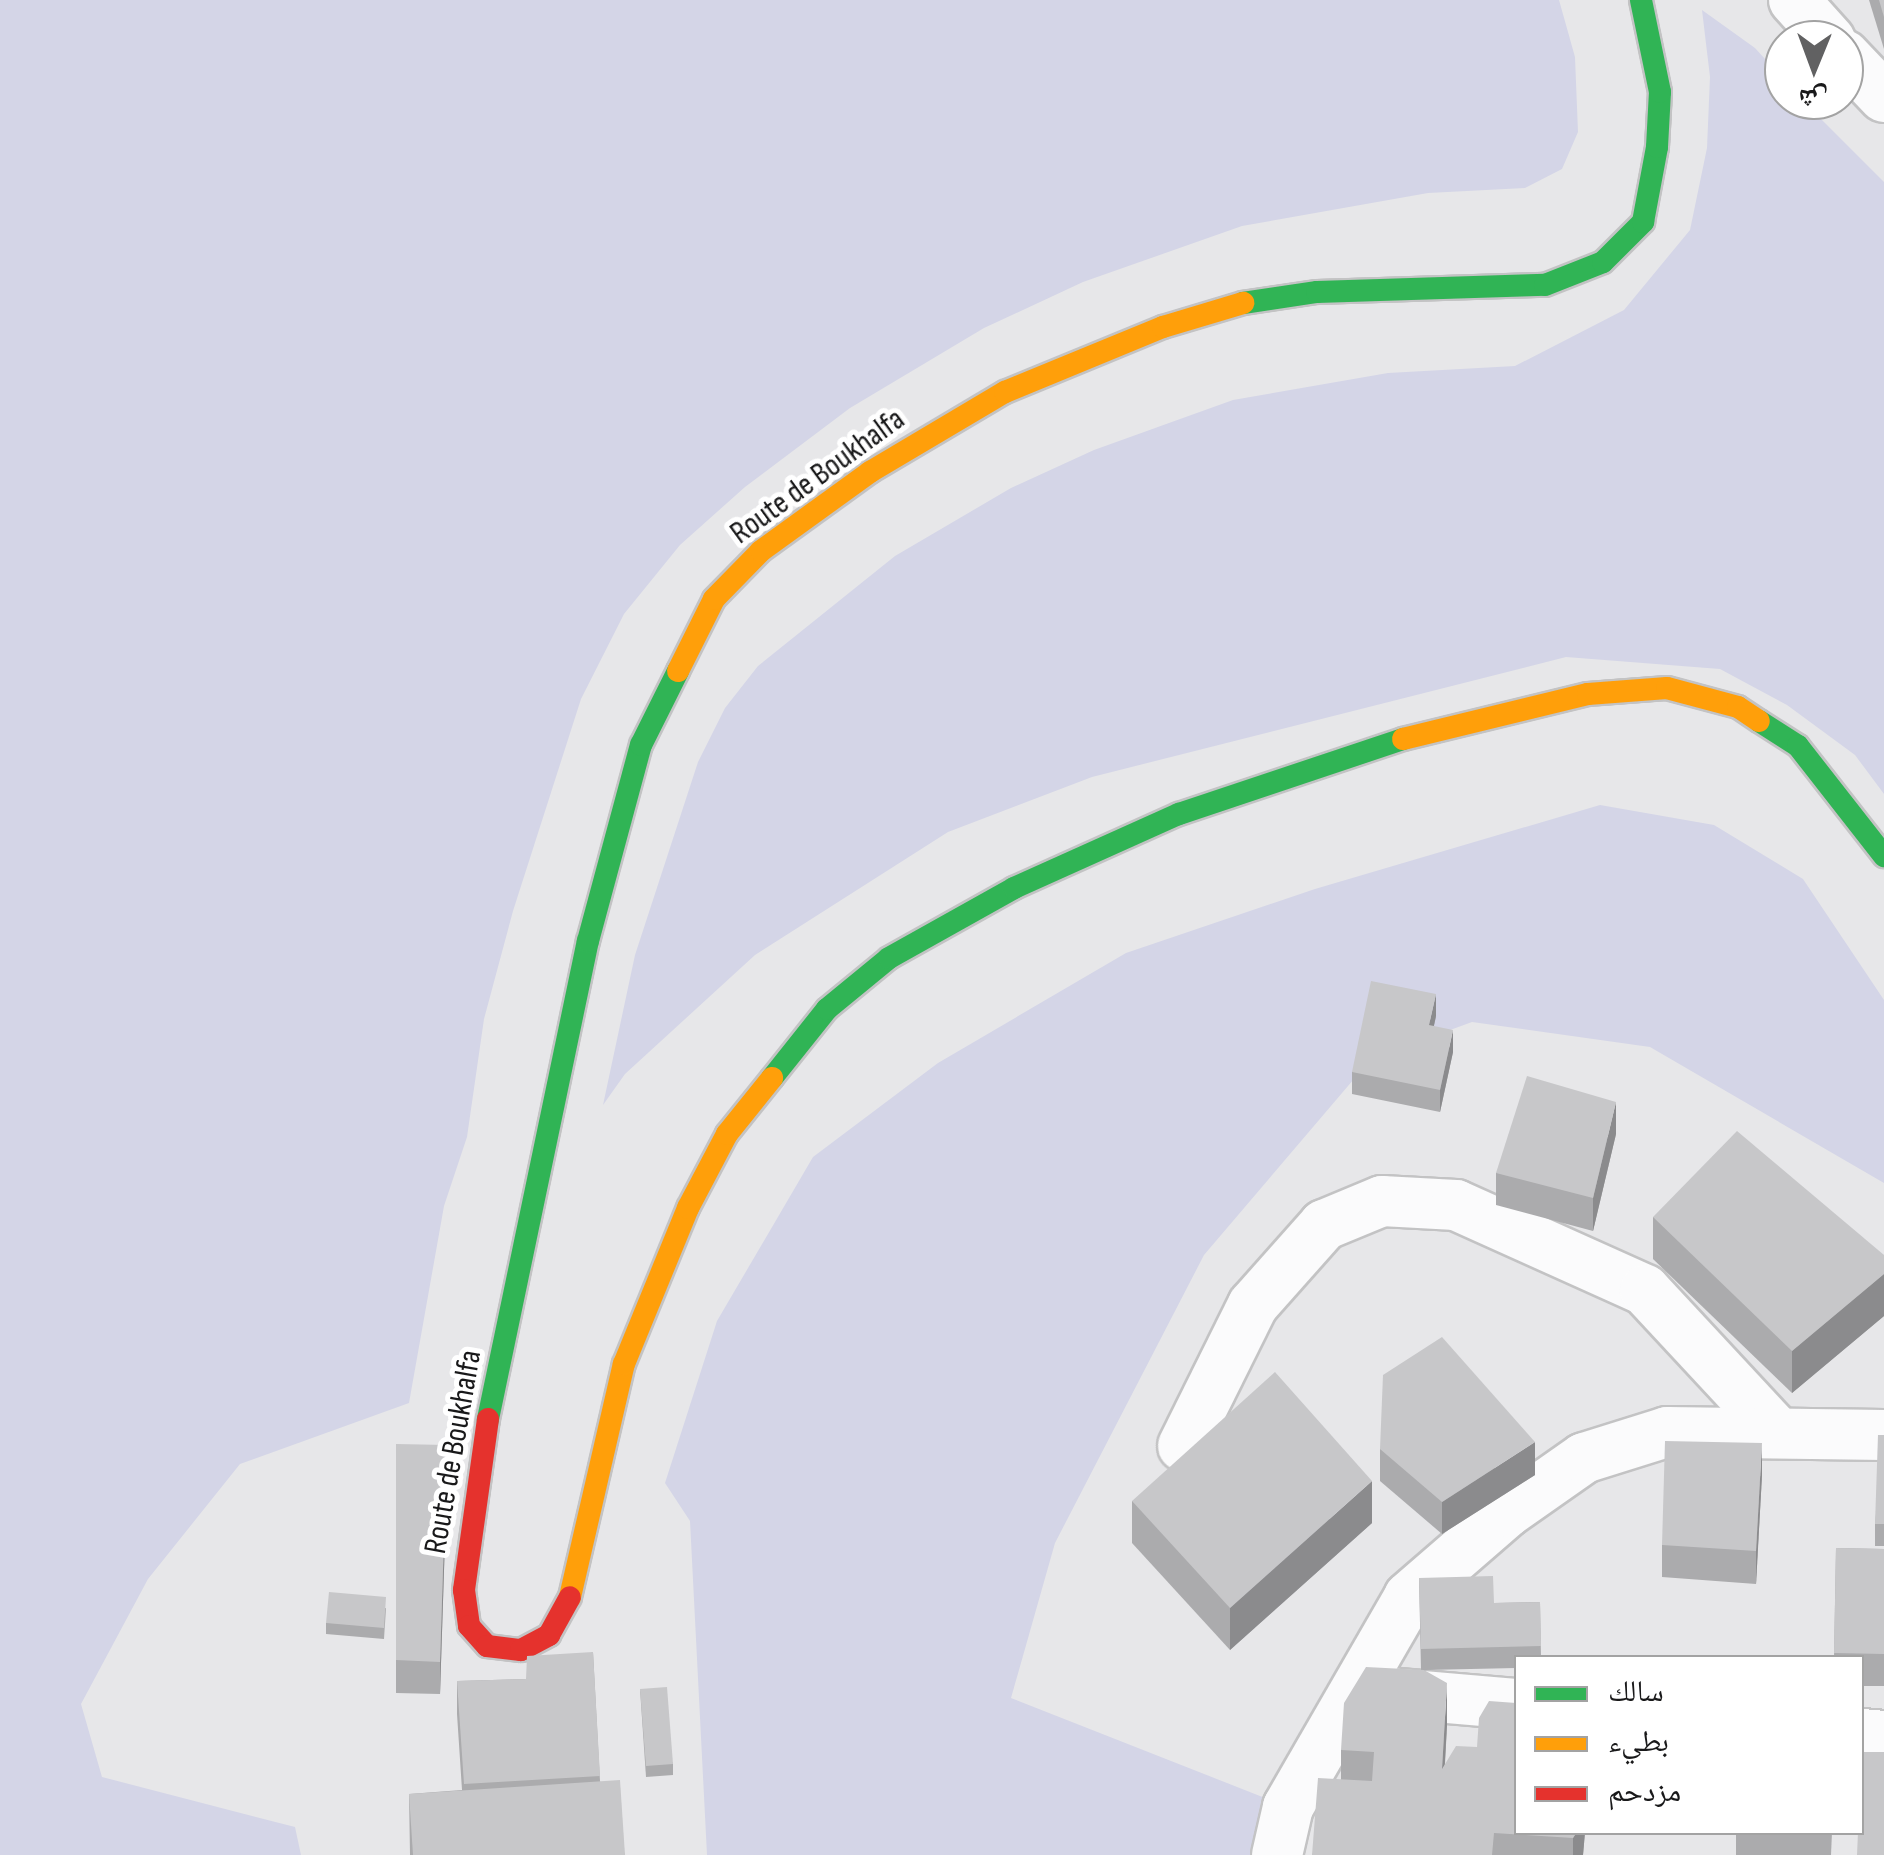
<!DOCTYPE html>
<meta charset="utf-8">
<style>
body{margin:0}
#map{position:relative;width:1884px;height:1855px;overflow:hidden;background:#e7e7e9;font-family:"Sofia Sans Condensed","Noto Naskh Arabic",sans-serif}
div>[style]{position:absolute}
.green>*{inset:0;background:#d4d5e7}
.roads{filter:drop-shadow(2px 0 #c3c3c4) drop-shadow(-2px 0 #c3c3c4) drop-shadow(0 2px #c3c3c4) drop-shadow(0 -2px #c3c3c4)}
.street>*{height:50px;margin:-25px;padding:0 25px;transform-origin:25px;border-radius:25px;background:#fbfbfc}
.fast>*{height:22px;margin:-11px;padding:0 11px;transform-origin:11px;border-radius:11px;background:#30b455}
.slow>*{height:22px;margin:-11px;padding:0 11px;transform-origin:11px;border-radius:11px;background:#ff9f0a}
.jam>*{height:22px;margin:-11px;padding:0 11px;transform-origin:11px;border-radius:11px;background:#e5322d}
.wall>*{inset:0;background:#ababad}
.shaded-wall>*{inset:0;background:#8b8b8d}
.building>*{inset:0;background:#c7c7c9}
span{translate:-50% -50%;white-space:nowrap;text-align:center;line-height:1.15;-webkit-text-stroke:10px #fff;paint-order:stroke}
.street-label{font-size:32px;color:#19191a}
.legend{position:absolute;left:1514px;top:1655px;width:350px;height:180px;box-sizing:border-box;background:#fff;border:2px solid #a3a3a3;margin:0;padding:12px 18px;list-style:none;font-size:30px;color:#19191a}
.legend li{display:flex;align-items:center;gap:20px;height:50px}
.legend b{width:50px;border:2px solid #a3a3a3}
.north{position:absolute;left:1764px;top:20px;width:100px;height:100px;box-sizing:border-box;background:#fff;border:2px solid #a3a3a3;border-radius:50%;rotate:181deg;font-size:28px;font-weight:700;line-height:40px;text-align:center;color:#19191a}
.north::after{content:'';display:block;margin:auto;width:35px;height:45px;background:#616162;clip-path:polygon(50% 0,100% 100%,50% 72%,0 100%)}
</style>
<div id="map">
<div class="green">
<div style="clip-path:polygon(0 0,1559px 0,1575px 57px,1578px 132px,1562px 169px,1525px 188px,1428px 193px,1242px 226px,1083px 282px,984px 328px,850px 408px,745px 487px,680px 545px,624px 614px,581px 699px,513px 911px,484px 1019px,467px 1137px,444px 1206px,409px 1403px,240px 1464px,148px 1579px,81px 1704px,102px 1777px,295px 1827px,301px 1855px,0 1855px)"></div>
<div style="clip-path:polygon(1702px 10px,1755px 48px,1784px 80px,1784px 100px,1802px 100px,1884px 182px,1884px 794px,1855px 755px,1787px 705px,1720px 669px,1566px 657px,1092px 777px,948px 832px,755px 955px,625px 1074px,603px 1105px,635px 955px,698px 762px,725px 708px,758px 666px,895px 556px,1011px 488px,1094px 450px,1233px 400px,1388px 373px,1515px 366px,1624px 310px,1690px 230px,1707px 148px,1710px 77px)"></div>
<div style="clip-path:polygon(1600px 805px,1714px 825px,1803px 879px,1884px 1000px,1884px 1183px,1650px 1047px,1472px 1022px,1371px 1059px,1204px 1255px,1055px 1543px,1011px 1698px,1288px 1807px,1277px 1855px,707px 1855px,690px 1521px,665px 1483px,717px 1321px,813px 1157px,938px 1063px,1126px 953px,1315px 889px)"></div>
</div>
<div class="roads">
<div class="street">
<div style="left:1794px;top:0;width:54px;rotate:48deg"></div>
<div style="left:1844px;top:55px;width:58px;rotate:46.4deg"></div>
<div style="left:1183px;top:1446px;width:157px;rotate:-63.6deg"></div>
<div style="left:1253px;top:1305px;width:107px;rotate:-48.4deg"></div>
<div style="left:1324px;top:1225px;width:63px;rotate:-22.5deg"></div>
<div style="left:1382px;top:1201px;width:74px;rotate:3.1deg"></div>
<div style="left:1456px;top:1205px;width:207px;rotate:24.2deg"></div>
<div style="left:1645px;top:1290px;width:192px;rotate:47.1deg"></div>
<div style="left:1377px;top:1692px;width:140px;rotate:4.9deg"></div>
<div style="left:1862px;top:1734px;width:22px;rotate:5deg"></div>
<div style="left:1277px;top:1855px;width:49px;rotate:-77.1deg"></div>
<div style="left:1288px;top:1807px;width:242px;rotate:-60deg"></div>
<div style="left:1409px;top:1597px;width:130px;rotate:-40.9deg"></div>
<div style="left:1507px;top:1512px;width:94px;rotate:-35deg"></div>
<div style="left:1584px;top:1458px;width:87px;rotate:-17.4deg"></div>
<div style="left:1667px;top:1432px;width:217px;rotate:0.8deg"></div>
</div>
<div class="fast">
<div style="left:1243px;top:303px;width:75px;rotate:-8.5deg"></div>
<div style="left:1317px;top:292px;width:228px;rotate:-1.8deg"></div>
<div style="left:1545px;top:285px;width:62px;rotate:-21.6deg"></div>
<div style="left:1603px;top:262px;width:57px;rotate:-45deg"></div>
<div style="left:1643px;top:222px;width:76px;rotate:-79.4deg"></div>
<div style="left:1657px;top:147px;width:55px;rotate:-86.9deg"></div>
<div style="left:1660px;top:92px;width:94px;rotate:-101.7deg"></div>
<div style="left:1759px;top:721px;width:46px;rotate:32.7deg"></div>
<div style="left:1798px;top:746px;width:140px;rotate:52deg"></div>
<div style="left:772px;top:1078px;width:88px;rotate:-51.4deg"></div>
<div style="left:827px;top:1009px;width:80px;rotate:-39.4deg"></div>
<div style="left:889px;top:958px;width:143px;rotate:-29.2deg"></div>
<div style="left:1014px;top:888px;width:181px;rotate:-24.2deg"></div>
<div style="left:1179px;top:814px;width:236px;rotate:-18.5deg"></div>
<div style="left:488px;top:1419px;width:488px;rotate:-78.2deg"></div>
<div style="left:588px;top:941px;width:203px;rotate:-74.9deg"></div>
<div style="left:641px;top:745px;width:83px;rotate:-63.4deg"></div>
</div>
<div class="slow">
<div style="left:678px;top:671px;width:80px;rotate:-63.4deg"></div>
<div style="left:714px;top:599px;width:67px;rotate:-45.6deg"></div>
<div style="left:761px;top:551px;width:135px;rotate:-35.9deg"></div>
<div style="left:870px;top:472px;width:157px;rotate:-30.7deg"></div>
<div style="left:1005px;top:392px;width:171px;rotate:-22.4deg"></div>
<div style="left:1163px;top:327px;width:84px;rotate:-16.7deg"></div>
<div style="left:1403px;top:739px;width:190px;rotate:-13.7deg"></div>
<div style="left:1588px;top:694px;width:79px;rotate:-4.3deg"></div>
<div style="left:1667px;top:688px;width:73px;rotate:15deg"></div>
<div style="left:1738px;top:707px;width:25px;rotate:34deg"></div>
<div style="left:570px;top:1597px;width:239px;rotate:-77deg"></div>
<div style="left:624px;top:1364px;width:169px;rotate:-67.7deg"></div>
<div style="left:688px;top:1208px;width:84px;rotate:-62.2deg"></div>
<div style="left:727px;top:1134px;width:72px;rotate:-51.2deg"></div>
</div>
<div class="jam">
<div style="left:488px;top:1419px;width:173px;rotate:98deg"></div>
<div style="left:464px;top:1590px;width:36px;rotate:82deg"></div>
<div style="left:469px;top:1626px;width:27px;rotate:48deg"></div>
<div style="left:487px;top:1646px;width:34px;rotate:7deg"></div>
<div style="left:521px;top:1650px;width:32px;rotate:-28deg"></div>
<div style="left:549px;top:1635px;width:43px;rotate:-61.1deg"></div>
</div>
</div>
<div class="wall">
<div style="clip-path:polygon(1869px 0,1884px 0,1884px 49px)"></div>
<div style="clip-path:polygon(1436px 1016px,1434px 1026px,1453px 1052px,1440px 1112px,1352px 1094px,1352px 1072px)"></div>
<div style="clip-path:polygon(1616px 1134px,1593px 1231px,1496px 1205px,1496px 1173px)"></div>
<div style="clip-path:polygon(1653px 1217px,1884px 1255px,1884px 1316px,1792px 1393px,1653px 1259px)"></div>
<div style="clip-path:polygon(1884px 1435px,1884px 1546px,1875px 1546px,1875px 1524px)"></div>
<div style="clip-path:polygon(396px 1444px,447px 1477px,440px 1694px,396px 1693px)"></div>
<div style="clip-path:polygon(1380px 1449px,1535px 1475px,1442px 1534px,1380px 1481px)"></div>
<div style="clip-path:polygon(1762px 1475px,1756px 1584px,1662px 1577px,1662px 1545px)"></div>
<div style="clip-path:polygon(1132px 1501px,1372px 1523px,1230px 1650px,1132px 1543px)"></div>
<div style="clip-path:polygon(1836px 1548px,1884px 1549px,1884px 1686px,1862px 1686px,1862px 1658px,1834px 1658px)"></div>
<div style="clip-path:polygon(1419px 1578px,1494px 1603px,1540px 1602px,1541px 1658px,1516px 1658px,1516px 1668px,1425px 1670px,1447px 1725px,1445px 1765px,1516px 1832px,1585px 1832px,1583px 1855px,1312px 1855px,1341px 1779px,1341px 1750px,1421px 1670px)"></div>
<div style="clip-path:polygon(386px 1608px,384px 1639px,326px 1634px,326px 1623px)"></div>
<div style="clip-path:polygon(593px 1652px,600px 1781px,625px 1855px,410px 1855px,409px 1794px,462px 1790px,457px 1714px,457px 1681px,526px 1679px)"></div>
<div style="clip-path:polygon(640px 1689px,673px 1764px,673px 1775px,646px 1777px)"></div>
<div style="clip-path:polygon(1736px 1832px,1832px 1832px,1831px 1855px,1736px 1855px)"></div>
</div>
<div class="shaded-wall">
<div style="clip-path:polygon(1436px 994px,1436px 1016px,1429px 1047px,1429px 1025px)"></div>
<div style="clip-path:polygon(1453px 1030px,1453px 1052px,1440px 1112px,1440px 1090px)"></div>
<div style="clip-path:polygon(1616px 1102px,1616px 1134px,1593px 1231px,1593px 1198px)"></div>
<div style="clip-path:polygon(1884px 1274px,1884px 1316px,1792px 1393px,1792px 1351px)"></div>
<div style="clip-path:polygon(1535px 1442px,1535px 1475px,1442px 1534px,1442px 1502px)"></div>
<div style="clip-path:polygon(1762px 1443px,1762px 1475px,1756px 1584px,1756px 1551px)"></div>
<div style="clip-path:polygon(447px 1445px,447px 1477px,440px 1694px,440px 1662px)"></div>
<div style="clip-path:polygon(1372px 1481px,1372px 1523px,1230px 1650px,1230px 1608px)"></div>
<div style="clip-path:polygon(1447px 1683px,1447px 1725px,1442px 1811px,1442px 1769px)"></div>
<div style="clip-path:polygon(1577px 1832px,1585px 1832px,1583px 1855px,1573px 1855px,1573px 1838px)"></div>
</div>
<div class="building">
<div style="clip-path:polygon(1879px 0,1884px 0,1884px 17px)"></div>
<div style="clip-path:polygon(1371px 981px,1436px 994px,1429px 1025px,1453px 1030px,1440px 1090px,1352px 1072px)"></div>
<div style="clip-path:polygon(1527px 1076px,1616px 1102px,1593px 1198px,1496px 1173px)"></div>
<div style="clip-path:polygon(1737px 1131px,1884px 1255px,1884px 1274px,1792px 1351px,1653px 1217px)"></div>
<div style="clip-path:polygon(1442px 1337px,1535px 1442px,1442px 1502px,1380px 1449px,1383px 1375px)"></div>
<div style="clip-path:polygon(1275px 1372px,1372px 1481px,1230px 1608px,1132px 1501px)"></div>
<div style="clip-path:polygon(1878px 1435px,1884px 1435px,1884px 1524px,1875px 1524px)"></div>
<div style="clip-path:polygon(1665px 1441px,1762px 1443px,1756px 1551px,1662px 1545px)"></div>
<div style="clip-path:polygon(396px 1444px,447px 1445px,440px 1662px,396px 1660px)"></div>
<div style="clip-path:polygon(1836px 1548px,1884px 1549px,1884px 1654px,1834px 1653px)"></div>
<div style="clip-path:polygon(1493px 1576px,1494px 1603px,1540px 1602px,1541px 1646px,1421px 1649px,1419px 1578px)"></div>
<div style="clip-path:polygon(329px 1592px,386px 1597px,384px 1628px,326px 1623px)"></div>
<div style="clip-path:polygon(593px 1652px,600px 1776px,464px 1784px,457px 1681px,526px 1679px,527px 1656px)"></div>
<div style="clip-path:polygon(1366px 1667px,1424px 1670px,1447px 1683px,1442px 1769px,1456px 1746px,1477px 1747px,1479px 1718px,1489px 1701px,1516px 1703px,1516px 1832px,1577px 1832px,1573px 1838px,1494px 1833px,1492px 1855px,1312px 1855px,1318px 1778px,1372px 1781px,1374px 1752px,1341px 1750px,1344px 1703px)"></div>
<div style="clip-path:polygon(667px 1687px,673px 1764px,646px 1766px,640px 1689px)"></div>
<div style="clip-path:polygon(1862px 1752px,1884px 1752px,1884px 1855px,1857px 1855px,1858px 1832px,1862px 1832px)"></div>
<div style="clip-path:polygon(620px 1780px,625px 1855px,413px 1855px,409px 1794px)"></div>
</div>
<div class="street-label">
<span style="left:818px;top:477px;rotate:-36deg">Route de Boukhalfa</span>
<span style="left:454px;top:1452px;rotate:-80deg">Route de Boukhalfa</span>
</div>
<ul class="legend">
<li><b style="height:12px;background:#30b455"></b>سالك</li>
<li><b style="height:12px;background:#ff9f0a"></b>بطيء</li>
<li><b style="height:12px;background:#e5322d"></b>مزدحم</li>
</ul>
<div class="north">ش</div>
</div>
